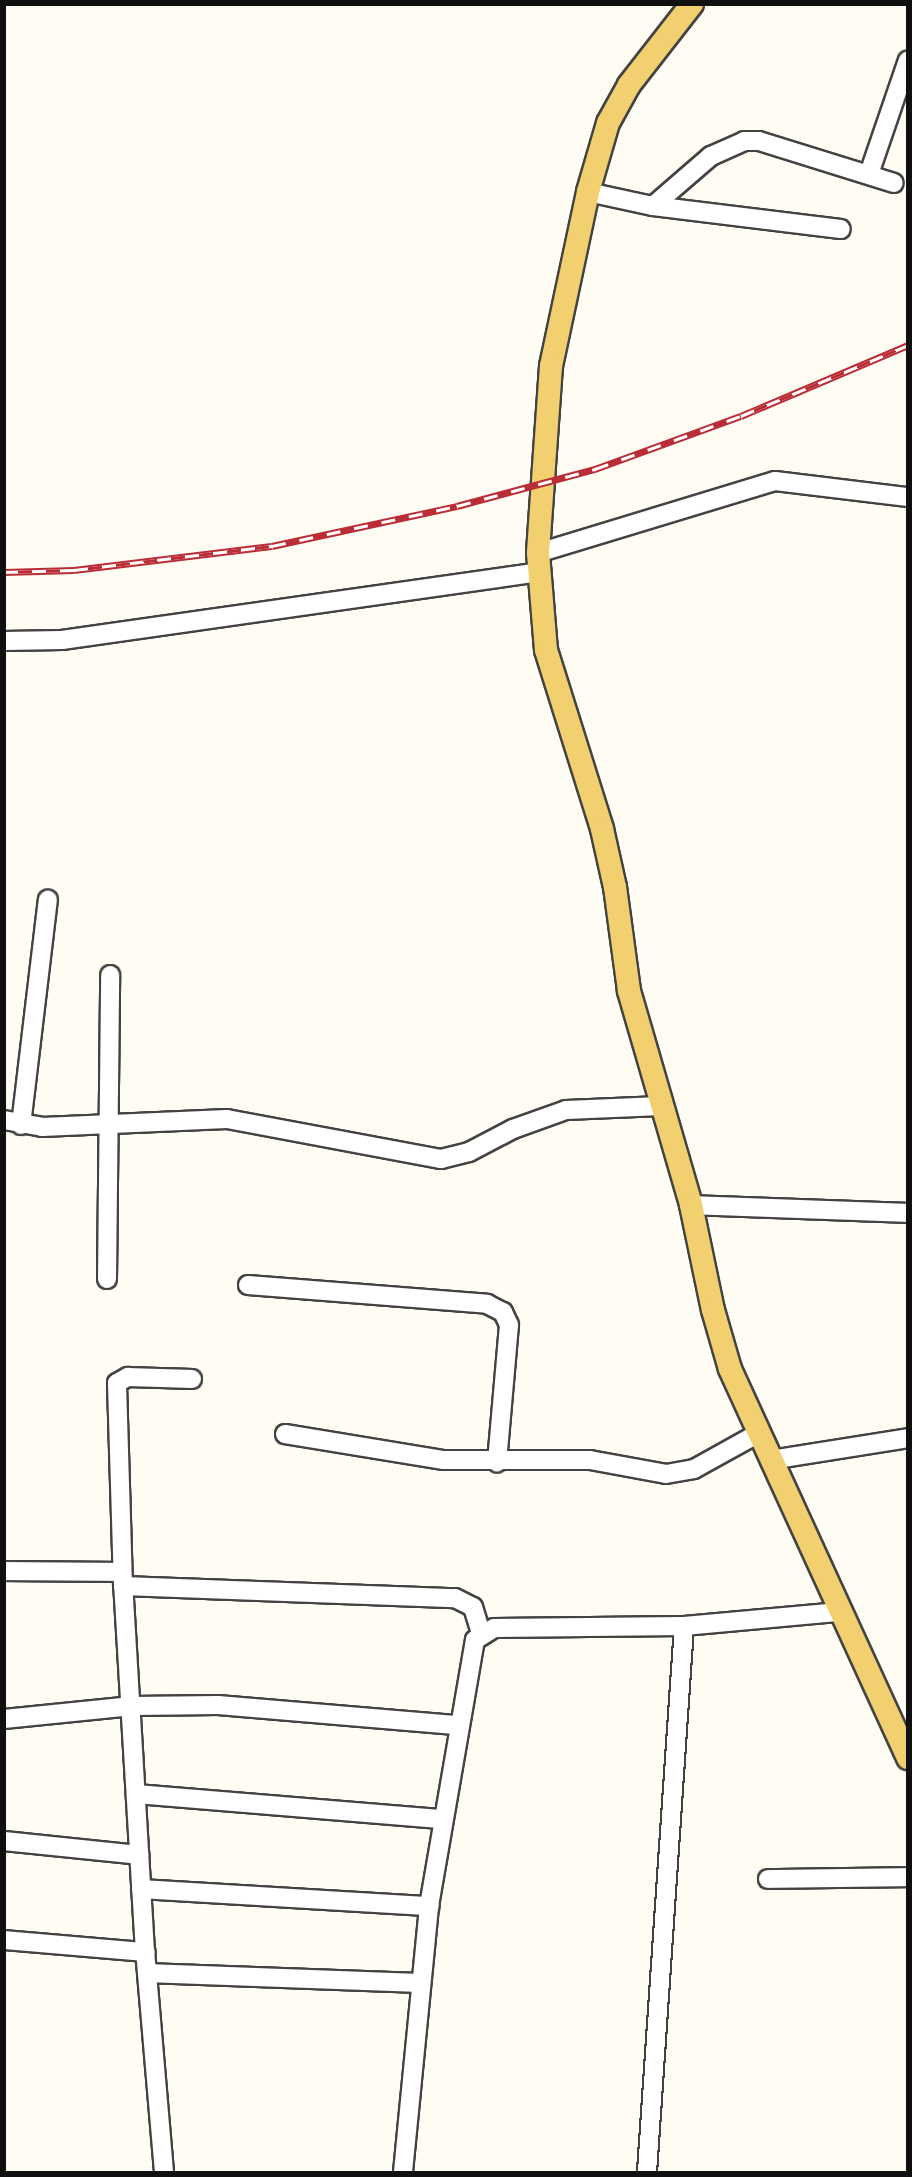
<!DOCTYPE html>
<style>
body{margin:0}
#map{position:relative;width:912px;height:2177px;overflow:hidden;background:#fefcf3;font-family:"Roboto Serif",serif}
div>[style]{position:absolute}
.roads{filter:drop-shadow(2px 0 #434343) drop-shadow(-2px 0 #434343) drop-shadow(0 2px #434343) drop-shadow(0 -2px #434343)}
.minor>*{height:18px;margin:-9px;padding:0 9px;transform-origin:9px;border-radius:9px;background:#fff}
.major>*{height:22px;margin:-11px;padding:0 11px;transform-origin:11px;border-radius:11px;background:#f2d06f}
.rail>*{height:7px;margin-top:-3.5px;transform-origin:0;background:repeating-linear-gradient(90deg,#fff 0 14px,#ba2d36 0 28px);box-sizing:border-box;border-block:2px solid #ba2d36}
span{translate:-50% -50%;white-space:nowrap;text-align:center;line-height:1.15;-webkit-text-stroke:6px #fff;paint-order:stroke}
.frame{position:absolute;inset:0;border:6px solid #101010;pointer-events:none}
</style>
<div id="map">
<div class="roads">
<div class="minor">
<div style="left:869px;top:174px;width:120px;rotate:-71.1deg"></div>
<div style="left:588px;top:192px;width:66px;rotate:12.2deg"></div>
<div style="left:653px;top:206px;width:189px;rotate:7deg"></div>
<div style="left:653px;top:206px;width:77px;rotate:-40.8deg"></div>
<div style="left:711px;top:156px;width:36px;rotate:-24deg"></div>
<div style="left:744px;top:141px;width:15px"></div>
<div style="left:759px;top:141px;width:141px;rotate:17.3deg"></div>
<div style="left:538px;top:553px;width:248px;rotate:-16.9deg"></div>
<div style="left:775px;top:481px;width:134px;rotate:6.9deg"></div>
<div style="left:4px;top:641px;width:58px;rotate:-1deg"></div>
<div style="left:62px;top:640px;width:482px;rotate:-8.1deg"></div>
<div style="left:4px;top:1120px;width:39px;rotate:10deg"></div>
<div style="left:42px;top:1127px;width:185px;rotate:-2.5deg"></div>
<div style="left:227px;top:1119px;width:218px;rotate:10.6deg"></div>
<div style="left:441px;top:1159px;width:29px;rotate:-14deg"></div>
<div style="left:469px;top:1152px;width:50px;rotate:-27.6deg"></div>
<div style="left:513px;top:1129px;width:56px;rotate:-19.7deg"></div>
<div style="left:566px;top:1110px;width:95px;rotate:-2.4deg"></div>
<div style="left:21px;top:1125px;width:227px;rotate:-83.2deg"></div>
<div style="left:691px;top:1205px;width:217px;rotate:2.1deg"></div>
<div style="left:107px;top:1279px;width:304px;rotate:-89.4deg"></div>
<div style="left:248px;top:1285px;width:240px;rotate:4.5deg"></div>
<div style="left:487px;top:1304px;width:18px;rotate:27deg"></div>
<div style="left:503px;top:1312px;width:14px;rotate:65deg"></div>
<div style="left:509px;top:1325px;width:138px;rotate:95deg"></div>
<div style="left:285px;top:1434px;width:161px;rotate:9.3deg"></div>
<div style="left:444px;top:1460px;width:146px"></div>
<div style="left:590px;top:1460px;width:77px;rotate:10.4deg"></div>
<div style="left:666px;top:1474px;width:28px;rotate:-10deg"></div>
<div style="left:694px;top:1469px;width:74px;rotate:-29deg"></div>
<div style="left:771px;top:1460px;width:139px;rotate:-9.1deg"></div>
<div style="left:4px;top:1571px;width:117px;rotate:0.5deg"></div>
<div style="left:123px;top:1586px;width:203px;rotate:-91.7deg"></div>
<div style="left:117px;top:1383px;width:13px;rotate:-29deg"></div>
<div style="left:128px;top:1377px;width:64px;rotate:1.8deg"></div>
<div style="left:4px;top:1719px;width:129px;rotate:-5.8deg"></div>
<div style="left:132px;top:1706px;width:86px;rotate:-0.7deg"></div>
<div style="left:218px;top:1705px;width:241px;rotate:4.8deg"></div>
<div style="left:136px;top:1794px;width:308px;rotate:4.7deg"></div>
<div style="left:4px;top:1841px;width:136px;rotate:5.9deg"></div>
<div style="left:768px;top:1879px;width:140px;rotate:-0.8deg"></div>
<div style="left:141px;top:1889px;width:289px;rotate:3.4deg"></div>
<div style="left:4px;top:1940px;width:142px;rotate:4.9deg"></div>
<div style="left:148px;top:1973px;width:270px;rotate:2.1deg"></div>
<div style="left:164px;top:2172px;width:221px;rotate:-94.9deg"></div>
<div style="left:145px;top:1952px;width:367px;rotate:-93.4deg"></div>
<div style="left:123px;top:1586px;width:332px;rotate:2.1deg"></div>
<div style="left:455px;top:1598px;width:20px;rotate:27deg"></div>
<div style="left:473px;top:1607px;width:27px;rotate:73deg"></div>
<div style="left:403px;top:2172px;width:267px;rotate:-84.4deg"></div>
<div style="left:429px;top:1906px;width:270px;rotate:-80.2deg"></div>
<div style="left:475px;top:1640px;width:22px;rotate:-32deg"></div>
<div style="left:494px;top:1628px;width:190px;rotate:-0.6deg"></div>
<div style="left:684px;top:1626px;width:156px;rotate:-5.2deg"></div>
<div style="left:647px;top:2172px;width:547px;rotate:-86.12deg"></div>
</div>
<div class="major">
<div style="left:692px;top:4px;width:103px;rotate:127.9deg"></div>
<div style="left:629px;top:85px;width:43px;rotate:118.9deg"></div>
<div style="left:608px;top:123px;width:72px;rotate:106.2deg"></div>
<div style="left:588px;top:192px;width:178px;rotate:102deg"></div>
<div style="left:551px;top:366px;width:187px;rotate:94deg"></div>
<div style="left:538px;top:553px;width:97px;rotate:85.3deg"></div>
<div style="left:546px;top:650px;width:188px;rotate:72.6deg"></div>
<div style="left:602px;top:829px;width:59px;rotate:77.4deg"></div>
<div style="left:615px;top:887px;width:105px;rotate:82.3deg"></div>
<div style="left:629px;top:991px;width:223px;rotate:73.8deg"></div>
<div style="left:691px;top:1205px;width:107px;rotate:78.2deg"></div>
<div style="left:713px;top:1310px;width:61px;rotate:73.9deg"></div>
<div style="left:730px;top:1369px;width:428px;rotate:65.4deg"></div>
</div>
</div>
<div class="rail">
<div style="left:4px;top:572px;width:70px;rotate:-1.6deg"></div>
<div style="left:74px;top:570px;width:199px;rotate:-6.9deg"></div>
<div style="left:272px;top:546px;width:189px;rotate:-12.2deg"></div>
<div style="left:457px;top:506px;width:143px;rotate:-15deg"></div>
<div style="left:595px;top:469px;width:155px;rotate:-20deg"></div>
<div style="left:741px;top:416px;width:181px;rotate:-23deg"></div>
</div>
<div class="frame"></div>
</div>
